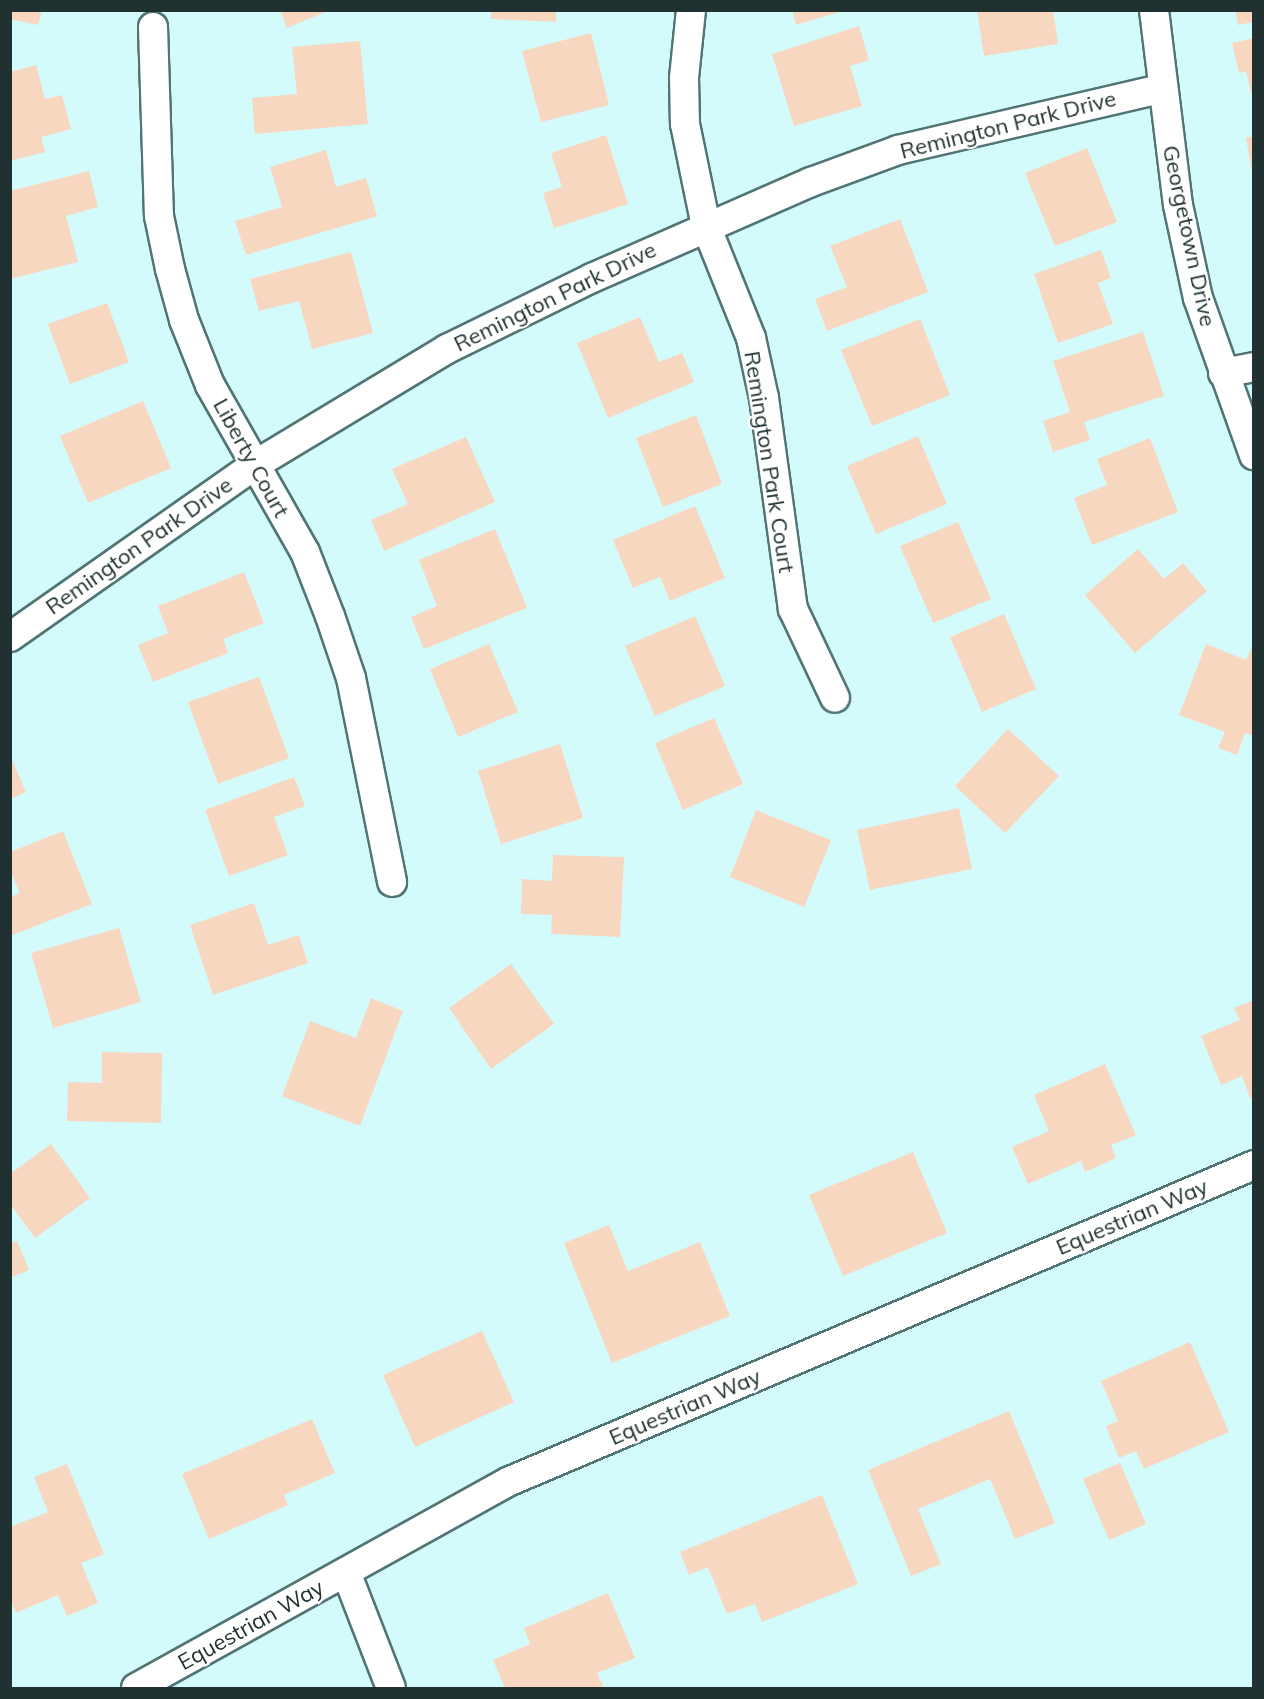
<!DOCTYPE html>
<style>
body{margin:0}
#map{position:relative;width:1264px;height:1699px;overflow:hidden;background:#d4fbfb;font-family:Mulish,sans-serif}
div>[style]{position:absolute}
.building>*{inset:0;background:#f8d7c0}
.roads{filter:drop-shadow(2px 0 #517475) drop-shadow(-2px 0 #517475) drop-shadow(0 2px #517475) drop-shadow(0 -2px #517475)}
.minor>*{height:28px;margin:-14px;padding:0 14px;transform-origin:14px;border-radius:14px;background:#fff}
span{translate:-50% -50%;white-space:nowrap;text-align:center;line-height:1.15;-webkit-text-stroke:4.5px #fff;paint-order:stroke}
.street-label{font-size:22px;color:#213131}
.frame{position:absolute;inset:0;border:12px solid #213131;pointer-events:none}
</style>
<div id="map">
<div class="building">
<div style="clip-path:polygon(10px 10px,42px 10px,38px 25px,10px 19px)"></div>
<div style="clip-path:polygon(280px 10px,328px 10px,328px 11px,287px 28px)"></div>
<div style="clip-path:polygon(491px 10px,556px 10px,556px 22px,491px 19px)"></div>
<div style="clip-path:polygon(792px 10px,843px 10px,843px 11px,796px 25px)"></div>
<div style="clip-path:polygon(977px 10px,1053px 10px,1058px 44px,984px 56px)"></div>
<div style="clip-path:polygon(1235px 10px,1254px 10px,1254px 22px,1238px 25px)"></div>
<div style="clip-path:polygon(859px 26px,869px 60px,850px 66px,862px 106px,794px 126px,772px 54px)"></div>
<div style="clip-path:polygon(591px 33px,609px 105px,541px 122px,522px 51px)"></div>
<div style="clip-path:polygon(1254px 38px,1254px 101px,1253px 101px,1246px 71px,1239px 73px,1232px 43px)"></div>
<div style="clip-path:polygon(360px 41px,368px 124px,255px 134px,252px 98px,297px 94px,292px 47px)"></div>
<div style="clip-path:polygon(36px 65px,45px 99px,62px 95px,71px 129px,41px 137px,45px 152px,10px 161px,10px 72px)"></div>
<div style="clip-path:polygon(606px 135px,628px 204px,554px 228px,543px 193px,562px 187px,551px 153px)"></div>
<div style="clip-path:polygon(1254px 136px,1254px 170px,1252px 171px,1246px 138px)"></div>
<div style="clip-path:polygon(1087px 148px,1117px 222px,1055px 246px,1025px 173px)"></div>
<div style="clip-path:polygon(326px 150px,336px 187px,366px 178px,377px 216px,246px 255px,235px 221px,282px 207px,270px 167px)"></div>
<div style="clip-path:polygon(89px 171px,98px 207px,66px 216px,78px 262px,10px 279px,10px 191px)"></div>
<div style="clip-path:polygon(900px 219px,928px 292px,827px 331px,815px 299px,847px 287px,830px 246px)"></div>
<div style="clip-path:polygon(1101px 250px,1111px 278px,1098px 283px,1113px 324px,1058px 343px,1034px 274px)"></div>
<div style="clip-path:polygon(351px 252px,373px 333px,312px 349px,299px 301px,259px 311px,250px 279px)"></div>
<div style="clip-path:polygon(107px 303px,129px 362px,70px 384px,48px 324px)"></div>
<div style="clip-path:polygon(640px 317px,659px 362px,682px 353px,694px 382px,608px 418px,577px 343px)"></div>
<div style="clip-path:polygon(920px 319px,950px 395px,872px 426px,841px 350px)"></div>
<div style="clip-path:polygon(1143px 332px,1164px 396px,1084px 422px,1090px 440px,1053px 452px,1043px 421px,1070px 412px,1053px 361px)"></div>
<div style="clip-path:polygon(143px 401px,171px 468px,88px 503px,60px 436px)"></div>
<div style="clip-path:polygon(696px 415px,722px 484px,663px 507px,636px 438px)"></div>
<div style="clip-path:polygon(918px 436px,947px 504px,876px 534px,847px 466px)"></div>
<div style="clip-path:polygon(466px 437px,495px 502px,384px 551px,371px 520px,408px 504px,392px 469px)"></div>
<div style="clip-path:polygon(1150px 438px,1178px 512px,1092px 545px,1074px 498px,1107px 485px,1097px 459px)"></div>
<div style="clip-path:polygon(695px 506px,725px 578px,670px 601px,660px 577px,633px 588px,613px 540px)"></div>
<div style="clip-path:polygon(958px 522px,991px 599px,933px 623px,900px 546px)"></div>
<div style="clip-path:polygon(495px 529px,527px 608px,424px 649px,411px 617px,437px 606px,419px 560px)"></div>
<div style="clip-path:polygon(1138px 549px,1164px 579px,1183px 563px,1207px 591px,1135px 653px,1085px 595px)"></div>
<div style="clip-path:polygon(244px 572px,264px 623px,223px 639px,228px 653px,153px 682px,138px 645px,168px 633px,158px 606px)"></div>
<div style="clip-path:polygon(1004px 614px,1036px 689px,982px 712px,950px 637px)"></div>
<div style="clip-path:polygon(695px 616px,725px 686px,655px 716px,625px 646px)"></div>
<div style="clip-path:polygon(1254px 643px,1254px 736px,1245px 733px,1237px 755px,1218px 748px,1225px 732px,1179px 715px,1206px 644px,1246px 660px)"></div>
<div style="clip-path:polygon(489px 644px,518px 712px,458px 737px,430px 669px)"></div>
<div style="clip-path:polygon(259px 677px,289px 758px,218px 784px,188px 702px)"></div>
<div style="clip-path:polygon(714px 718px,743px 784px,683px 810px,655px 743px)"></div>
<div style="clip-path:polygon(1008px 729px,1059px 776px,1005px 833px,955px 786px)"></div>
<div style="clip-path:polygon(560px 744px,583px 818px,501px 844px,478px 771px)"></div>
<div style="clip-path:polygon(10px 755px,26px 792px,10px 799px)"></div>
<div style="clip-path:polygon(294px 777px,305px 806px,274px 817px,288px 855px,229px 876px,205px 810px)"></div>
<div style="clip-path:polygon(959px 808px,972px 869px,870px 890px,857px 830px)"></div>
<div style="clip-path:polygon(756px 810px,831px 840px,804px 907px,730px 877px)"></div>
<div style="clip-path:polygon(63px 831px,92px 904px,10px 936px,10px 897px,20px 893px,10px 870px,10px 852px)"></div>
<div style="clip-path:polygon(553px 855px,624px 857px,620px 937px,551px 934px,552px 915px,521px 914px,522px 879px,552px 881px)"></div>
<div style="clip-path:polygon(254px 903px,268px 945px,299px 935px,308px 963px,213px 995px,190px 925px)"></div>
<div style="clip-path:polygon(119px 928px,141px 1002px,53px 1028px,31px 953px)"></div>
<div style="clip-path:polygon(511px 964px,554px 1024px,491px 1069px,449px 1008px)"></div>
<div style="clip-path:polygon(371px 998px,403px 1011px,360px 1126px,282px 1096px,310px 1021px,356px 1038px)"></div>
<div style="clip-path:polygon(1254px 1000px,1254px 1097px,1250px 1098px,1242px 1076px,1221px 1085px,1201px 1036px,1240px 1020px,1234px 1008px)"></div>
<div style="clip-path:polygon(102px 1052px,162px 1053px,161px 1123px,67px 1121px,68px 1082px,102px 1083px)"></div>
<div style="clip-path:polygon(1105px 1064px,1136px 1135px,1111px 1145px,1116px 1158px,1085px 1172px,1081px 1161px,1028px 1184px,1012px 1147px,1049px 1131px,1034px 1095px)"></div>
<div style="clip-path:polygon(51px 1144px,90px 1198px,35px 1238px,10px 1204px,10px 1174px)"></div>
<div style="clip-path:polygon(913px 1152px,947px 1233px,843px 1276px,809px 1195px)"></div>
<div style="clip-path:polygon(609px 1225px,628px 1271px,700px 1242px,730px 1316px,612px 1363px,564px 1243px)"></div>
<div style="clip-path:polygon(17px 1241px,29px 1270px,10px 1278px,10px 1243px)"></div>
<div style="clip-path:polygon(482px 1331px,514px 1402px,415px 1447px,383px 1375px)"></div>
<div style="clip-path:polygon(1190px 1342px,1229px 1432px,1144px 1469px,1136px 1451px,1119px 1458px,1106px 1426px,1118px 1421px,1101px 1381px)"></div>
<div style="clip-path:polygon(1009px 1411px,1055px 1523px,1015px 1539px,990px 1479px,918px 1509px,941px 1564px,911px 1576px,868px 1470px)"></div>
<div style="clip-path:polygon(312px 1419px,335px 1473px,284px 1495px,288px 1505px,209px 1539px,182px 1474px)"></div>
<div style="clip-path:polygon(1120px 1463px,1146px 1524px,1109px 1540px,1083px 1479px)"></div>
<div style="clip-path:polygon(67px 1464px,104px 1554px,81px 1563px,98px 1603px,67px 1616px,58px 1595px,16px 1613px,10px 1599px,10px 1527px,48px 1512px,34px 1477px)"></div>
<div style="clip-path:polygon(822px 1495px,858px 1584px,762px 1622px,755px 1604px,727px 1614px,708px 1567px,689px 1575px,680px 1552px)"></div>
<div style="clip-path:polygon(608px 1593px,635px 1658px,597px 1673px,604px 1688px,505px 1688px,493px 1660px,530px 1644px,524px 1628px)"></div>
</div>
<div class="roads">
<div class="minor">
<div style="left:691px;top:10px;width:68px;rotate:95.9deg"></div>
<div style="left:684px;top:78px;width:46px;rotate:88.8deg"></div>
<div style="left:685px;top:124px;width:104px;rotate:78.4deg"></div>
<div style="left:706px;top:226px;width:121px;rotate:68.1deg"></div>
<div style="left:751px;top:338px;width:61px;rotate:77.8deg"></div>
<div style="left:764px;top:398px;width:213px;rotate:82.2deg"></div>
<div style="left:793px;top:609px;width:98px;rotate:64.7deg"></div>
<div style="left:1154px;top:10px;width:196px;rotate:83deg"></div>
<div style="left:1178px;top:205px;width:95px;rotate:77.9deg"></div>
<div style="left:1198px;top:298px;width:167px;rotate:70.4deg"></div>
<div style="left:153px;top:27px;width:189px;rotate:88.2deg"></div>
<div style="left:159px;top:216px;width:54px;rotate:78.3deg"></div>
<div style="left:170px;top:269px;width:53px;rotate:74.6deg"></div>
<div style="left:184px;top:320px;width:70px;rotate:68.2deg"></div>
<div style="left:210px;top:385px;width:192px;rotate:60.4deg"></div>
<div style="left:305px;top:552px;width:69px;rotate:68.7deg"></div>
<div style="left:330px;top:616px;width:65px;rotate:71.3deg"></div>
<div style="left:351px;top:678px;width:208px;rotate:78.6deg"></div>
<div style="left:1223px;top:373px;width:32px;rotate:-11deg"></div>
<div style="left:10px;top:637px;width:297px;rotate:-35.1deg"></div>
<div style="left:253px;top:466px;width:227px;rotate:-31.1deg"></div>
<div style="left:447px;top:349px;width:161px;rotate:-26.1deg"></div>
<div style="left:592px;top:278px;width:239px;rotate:-23.7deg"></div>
<div style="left:811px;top:182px;width:93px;rotate:-20.2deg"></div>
<div style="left:898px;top:150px;width:270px;rotate:-13.1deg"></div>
<div style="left:346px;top:1572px;width:124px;rotate:68.8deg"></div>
<div style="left:136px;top:1688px;width:427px;rotate:-29deg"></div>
<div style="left:510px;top:1481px;width:808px;rotate:-23.01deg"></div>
</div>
</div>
<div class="street-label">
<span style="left:1008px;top:125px;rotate:-14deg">Remington Park Drive</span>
<span style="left:1189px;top:236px;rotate:78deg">Georgetown Drive</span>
<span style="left:555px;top:297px;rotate:-26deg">Remington Park Drive</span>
<span style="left:251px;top:458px;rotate:61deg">Liberty Court</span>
<span style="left:769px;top:462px;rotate:81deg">Remington Park Court</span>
<span style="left:139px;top:546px;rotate:-35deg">Remington Park Drive</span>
<span style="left:1132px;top:1217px;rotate:-23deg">Equestrian Way</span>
<span style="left:685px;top:1407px;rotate:-23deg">Equestrian Way</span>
<span style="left:251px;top:1625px;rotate:-29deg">Equestrian Way</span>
</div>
<div class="frame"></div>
</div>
